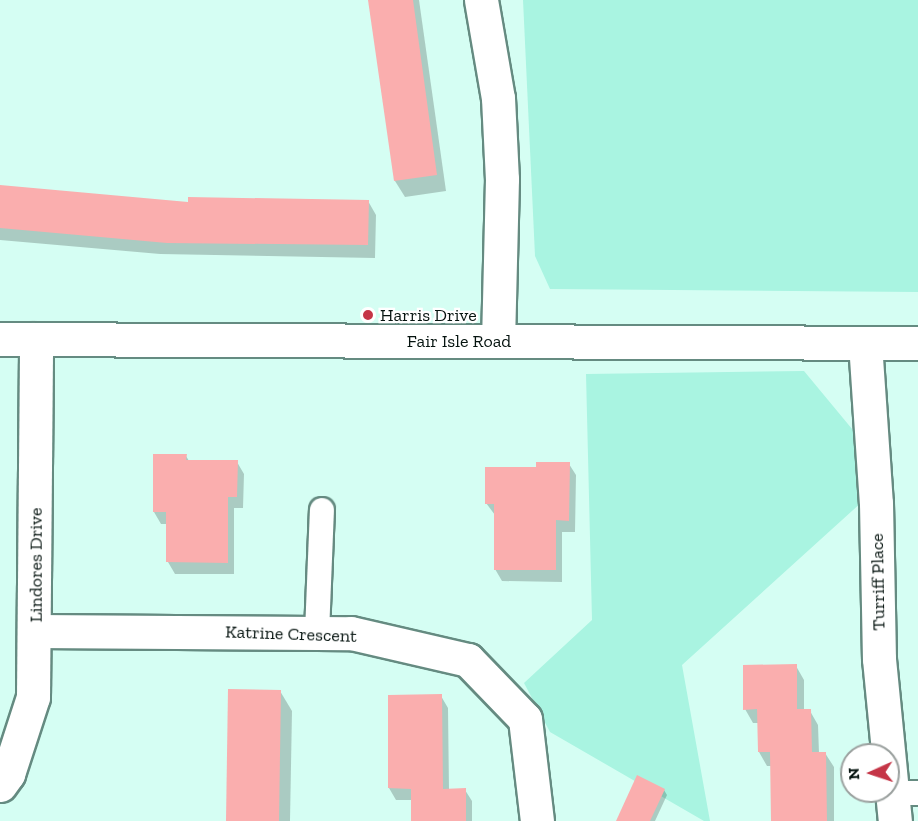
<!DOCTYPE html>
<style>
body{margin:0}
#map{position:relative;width:918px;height:821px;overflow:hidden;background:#d5fef3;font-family:"Zilla Slab",serif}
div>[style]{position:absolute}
.green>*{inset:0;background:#a9f4e1}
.shadow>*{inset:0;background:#0003}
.building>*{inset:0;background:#faaeae}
.roads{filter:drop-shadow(2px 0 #658b81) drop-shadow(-2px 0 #658b81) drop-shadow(0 2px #658b81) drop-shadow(0 -2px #658b81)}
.service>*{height:24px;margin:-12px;padding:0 12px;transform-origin:12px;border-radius:12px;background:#fff}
.minor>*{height:33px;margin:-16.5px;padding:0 16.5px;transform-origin:16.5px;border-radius:16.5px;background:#fff}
.tertiary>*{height:33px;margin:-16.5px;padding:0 16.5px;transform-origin:16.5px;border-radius:16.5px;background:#fff}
.dots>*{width:16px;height:16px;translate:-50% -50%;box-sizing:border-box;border:3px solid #fff;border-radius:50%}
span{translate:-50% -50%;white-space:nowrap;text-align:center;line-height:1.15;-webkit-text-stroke:4.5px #fff;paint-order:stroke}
.poi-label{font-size:18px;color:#05130f}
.left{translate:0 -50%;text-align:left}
.street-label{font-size:18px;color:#05130f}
.north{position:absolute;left:840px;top:743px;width:60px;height:60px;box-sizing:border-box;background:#fff;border:2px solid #9ba19f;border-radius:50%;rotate:267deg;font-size:16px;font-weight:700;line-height:24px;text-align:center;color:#05130f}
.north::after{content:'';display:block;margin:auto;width:21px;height:27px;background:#c53547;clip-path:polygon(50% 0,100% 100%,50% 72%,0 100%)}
</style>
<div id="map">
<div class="green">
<div style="clip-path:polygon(523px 0,918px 0,918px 292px,550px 289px,535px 256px)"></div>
<div style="clip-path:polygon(804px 371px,862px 441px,863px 501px,682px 665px,710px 821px,704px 821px,550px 732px,524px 683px,592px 620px,586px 374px)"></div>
</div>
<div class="shadow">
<div style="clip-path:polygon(370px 0,419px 0,446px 191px,405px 197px,395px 181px)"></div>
<div style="clip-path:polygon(0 186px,189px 204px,368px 201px,376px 215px,375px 258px,160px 254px,0 240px)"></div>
<div style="clip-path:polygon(186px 456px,189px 461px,237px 462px,244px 474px,243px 508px,234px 508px,234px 574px,175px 574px,168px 562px,168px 524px,161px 524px,154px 512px)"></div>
<div style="clip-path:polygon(569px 464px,576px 475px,575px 532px,562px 532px,562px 582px,502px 581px,495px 569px,495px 515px,486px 503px,538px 469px)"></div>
<div style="clip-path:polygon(796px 666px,804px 680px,804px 711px,810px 711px,818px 725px,819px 753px,825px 753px,834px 767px,834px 821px,772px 821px,772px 766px,767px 766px,759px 752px,759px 723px,753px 723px,745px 709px)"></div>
<div style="clip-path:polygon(280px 691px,292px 711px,290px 821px,227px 821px)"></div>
<div style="clip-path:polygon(441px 696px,448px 708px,449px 790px,465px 790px,472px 801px,472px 821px,413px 821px,413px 800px,396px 800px,389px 788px)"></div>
<div style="clip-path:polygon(664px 790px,667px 795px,655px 821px,617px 821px)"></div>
</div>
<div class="building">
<div style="clip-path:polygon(368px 0,413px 0,437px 175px,394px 181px)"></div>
<div style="clip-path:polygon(0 185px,188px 202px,188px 197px,369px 200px,368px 245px,167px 243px,0 228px)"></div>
<div style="clip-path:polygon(153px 454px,187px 454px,186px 460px,238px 460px,237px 497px,228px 497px,228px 563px,166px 562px,166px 512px,153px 512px)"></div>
<div style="clip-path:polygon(536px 462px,570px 462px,569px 521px,556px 520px,556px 570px,494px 570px,494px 504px,485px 504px,485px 467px,536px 467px)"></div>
<div style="clip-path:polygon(797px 664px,797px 709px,811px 709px,812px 752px,826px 752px,827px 821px,771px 821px,770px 752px,758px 752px,757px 709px,743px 710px,743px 665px)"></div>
<div style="clip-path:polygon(228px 689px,281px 690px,279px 821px,226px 821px)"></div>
<div style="clip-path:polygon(442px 694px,443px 789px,466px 788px,466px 821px,411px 821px,411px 789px,388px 788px,388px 695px)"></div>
<div style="clip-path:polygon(637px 775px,665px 789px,650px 821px,616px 821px)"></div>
</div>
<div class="roads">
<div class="service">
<div style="left:317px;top:633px;width:123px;rotate:-87.7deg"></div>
<div style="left:895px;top:793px;width:23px"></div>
</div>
<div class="minor">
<div style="left:481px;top:0;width:99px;rotate:80.2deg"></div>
<div style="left:498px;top:98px;width:81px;rotate:87.2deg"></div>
<div style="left:502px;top:179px;width:162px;rotate:91.4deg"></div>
<div style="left:865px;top:343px;width:160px;rotate:86.1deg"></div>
<div style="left:876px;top:503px;width:156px;rotate:88.9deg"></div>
<div style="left:879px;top:659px;width:163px;rotate:84.4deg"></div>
<div style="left:36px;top:631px;width:315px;rotate:0.4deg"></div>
<div style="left:351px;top:633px;width:120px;rotate:13deg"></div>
<div style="left:468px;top:660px;width:82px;rotate:46deg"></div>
<div style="left:525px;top:719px;width:103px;rotate:83.3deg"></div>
<div style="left:0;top:785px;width:14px;rotate:-54deg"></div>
<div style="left:8px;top:774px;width:81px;rotate:-72deg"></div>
<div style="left:33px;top:697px;width:358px;rotate:-89.5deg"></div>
</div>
<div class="tertiary">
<div style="left:0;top:339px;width:918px;rotate:0.25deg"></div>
</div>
</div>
<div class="dots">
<div style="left:368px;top:315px;background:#c53547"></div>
</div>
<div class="poi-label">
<span class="left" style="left:380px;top:315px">Harris Drive</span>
</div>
<div class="street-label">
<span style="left:459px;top:341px">Fair Isle Road</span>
<span style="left:36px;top:565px;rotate:-90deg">Lindores Drive</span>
<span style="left:878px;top:582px;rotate:-91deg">Turriff Place</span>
<span style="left:291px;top:634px;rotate:2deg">Katrine Crescent</span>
</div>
<div class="north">N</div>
</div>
